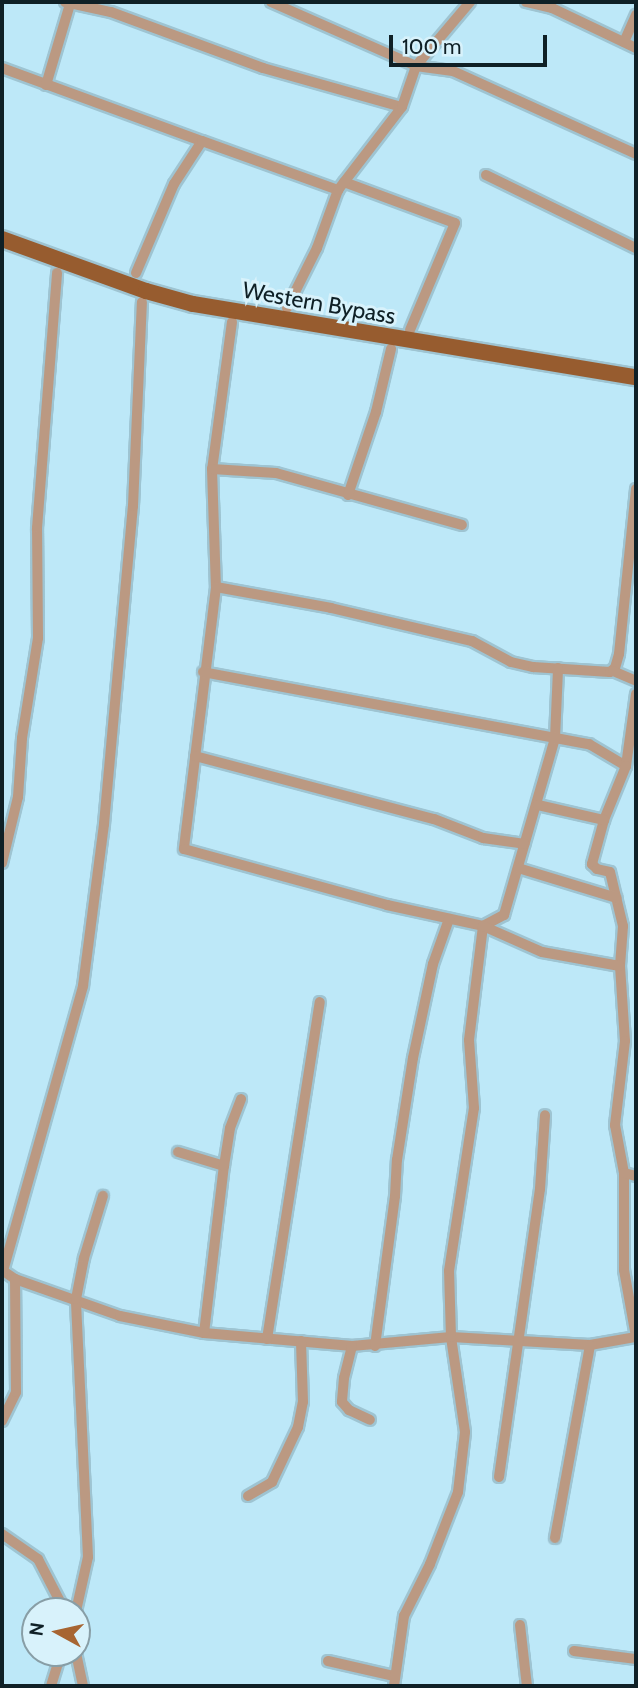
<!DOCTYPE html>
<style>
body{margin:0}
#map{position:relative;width:638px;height:1688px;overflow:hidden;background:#bde8f8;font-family:Cabin,sans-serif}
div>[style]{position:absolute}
.roads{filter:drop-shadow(2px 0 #9ec4d2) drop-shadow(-2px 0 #9ec4d2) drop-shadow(0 2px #9ec4d2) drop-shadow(0 -2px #9ec4d2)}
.street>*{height:10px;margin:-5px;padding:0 5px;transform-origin:5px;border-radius:5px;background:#bb9982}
.primary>*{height:16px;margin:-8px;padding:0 8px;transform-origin:8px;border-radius:8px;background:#975c2f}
span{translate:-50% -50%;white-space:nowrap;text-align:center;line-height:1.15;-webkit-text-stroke:6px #d8f2fb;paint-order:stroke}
.street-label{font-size:23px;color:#0f2026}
.frame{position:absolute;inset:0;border:4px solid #0f2026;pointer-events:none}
.north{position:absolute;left:21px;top:1597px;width:70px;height:70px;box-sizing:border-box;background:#d8f2fb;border:2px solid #889ea6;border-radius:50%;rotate:278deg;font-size:19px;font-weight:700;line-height:28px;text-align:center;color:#0f2026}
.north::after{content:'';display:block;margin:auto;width:24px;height:32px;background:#a76532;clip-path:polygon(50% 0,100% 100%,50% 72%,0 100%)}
.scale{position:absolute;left:389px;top:35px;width:158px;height:32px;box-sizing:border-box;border:4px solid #0f2026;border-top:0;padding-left:9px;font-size:21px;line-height:24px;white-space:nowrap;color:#0f2026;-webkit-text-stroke:5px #d8f2fb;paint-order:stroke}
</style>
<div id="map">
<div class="roads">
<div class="street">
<div style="left:65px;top:2px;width:47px;rotate:12.3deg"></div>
<div style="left:111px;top:12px;width:162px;rotate:20.2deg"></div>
<div style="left:263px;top:68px;width:144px;rotate:15.7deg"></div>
<div style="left:271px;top:2px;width:158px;rotate:23.8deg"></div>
<div style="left:416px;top:66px;width:37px;rotate:8deg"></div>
<div style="left:453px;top:71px;width:201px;rotate:24.4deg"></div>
<div style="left:526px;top:2px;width:27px;rotate:13deg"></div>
<div style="left:552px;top:8px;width:93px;rotate:25.5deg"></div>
<div style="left:624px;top:42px;width:30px;rotate:-66deg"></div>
<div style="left:2px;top:68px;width:213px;rotate:20.1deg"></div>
<div style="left:46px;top:85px;width:84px;rotate:-73.5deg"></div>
<div style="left:486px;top:175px;width:167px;rotate:26deg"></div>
<div style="left:344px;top:182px;width:118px;rotate:20.3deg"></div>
<div style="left:455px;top:223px;width:116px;rotate:112.8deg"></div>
<div style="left:136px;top:273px;width:97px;rotate:-66.9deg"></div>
<div style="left:174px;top:184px;width:51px;rotate:-56.9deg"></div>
<div style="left:202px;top:141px;width:145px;rotate:19.8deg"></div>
<div style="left:287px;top:308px;width:67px;rotate:-63.4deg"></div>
<div style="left:317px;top:248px;width:62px;rotate:-70.1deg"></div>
<div style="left:338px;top:190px;width:105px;rotate:-52.4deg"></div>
<div style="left:402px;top:107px;width:43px;rotate:-71.1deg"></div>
<div style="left:416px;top:66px;width:84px;rotate:-49.8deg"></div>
<div style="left:232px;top:322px;width:148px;rotate:97.7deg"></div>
<div style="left:212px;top:469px;width:118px;rotate:88.1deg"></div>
<div style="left:216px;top:587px;width:117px;rotate:10.3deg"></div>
<div style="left:331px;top:608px;width:145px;rotate:13.2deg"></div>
<div style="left:472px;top:641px;width:44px;rotate:28.3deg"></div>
<div style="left:511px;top:662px;width:23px;rotate:13deg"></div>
<div style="left:533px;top:667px;width:77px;rotate:3.7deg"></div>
<div style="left:610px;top:672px;width:6px;rotate:-39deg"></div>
<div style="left:615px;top:668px;width:15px;rotate:-74deg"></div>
<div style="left:619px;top:654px;width:166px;rotate:-84.1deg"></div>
<div style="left:212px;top:469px;width:64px;rotate:3.6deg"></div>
<div style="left:276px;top:473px;width:193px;rotate:15.6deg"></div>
<div style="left:348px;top:495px;width:88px;rotate:-71.4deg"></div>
<div style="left:376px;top:412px;width:65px;rotate:-76.6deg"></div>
<div style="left:216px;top:587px;width:264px;rotate:97deg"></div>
<div style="left:184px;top:849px;width:211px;rotate:15.4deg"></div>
<div style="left:387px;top:905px;width:98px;rotate:12.3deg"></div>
<div style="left:483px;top:926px;width:24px;rotate:-28deg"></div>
<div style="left:504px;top:915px;width:184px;rotate:-73.9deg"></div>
<div style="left:555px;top:738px;width:70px;rotate:-87.5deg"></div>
<div style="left:613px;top:671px;width:25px;rotate:23deg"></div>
<div style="left:203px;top:672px;width:393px;rotate:10.6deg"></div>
<div style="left:589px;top:744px;width:43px;rotate:30.7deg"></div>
<div style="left:636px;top:694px;width:73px;rotate:97.9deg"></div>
<div style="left:626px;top:766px;width:58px;rotate:112.2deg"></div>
<div style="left:604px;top:820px;width:46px;rotate:105.3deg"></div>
<div style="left:592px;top:864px;width:7px;rotate:45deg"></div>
<div style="left:597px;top:869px;width:13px;rotate:13deg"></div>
<div style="left:610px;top:872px;width:56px;rotate:76.5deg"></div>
<div style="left:623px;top:926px;width:40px;rotate:94.3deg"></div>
<div style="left:620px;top:966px;width:75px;rotate:86.2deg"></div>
<div style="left:625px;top:1041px;width:85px;rotate:96.8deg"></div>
<div style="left:615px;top:1125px;width:49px;rotate:79.4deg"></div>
<div style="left:624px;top:1173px;width:97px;rotate:90deg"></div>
<div style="left:624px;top:1270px;width:68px;rotate:79.8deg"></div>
<div style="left:195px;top:756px;width:247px;rotate:14.8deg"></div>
<div style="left:434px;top:819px;width:53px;rotate:21.2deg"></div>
<div style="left:483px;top:838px;width:42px;rotate:8.1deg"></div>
<div style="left:538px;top:805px;width:68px;rotate:12.8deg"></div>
<div style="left:2px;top:863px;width:68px;rotate:-76.4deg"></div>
<div style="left:18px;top:797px;width:59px;rotate:-86.1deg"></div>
<div style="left:22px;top:738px;width:101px;rotate:-80.9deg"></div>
<div style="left:38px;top:638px;width:110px;rotate:-90.5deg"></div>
<div style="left:37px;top:528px;width:256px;rotate:-85.5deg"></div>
<div style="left:518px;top:868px;width:103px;rotate:16.9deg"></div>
<div style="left:178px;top:1152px;width:48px;rotate:16.9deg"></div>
<div style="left:624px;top:1173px;width:12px;rotate:14deg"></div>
<div style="left:2px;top:1270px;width:16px;rotate:35deg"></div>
<div style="left:15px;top:1279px;width:111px;rotate:19.4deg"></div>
<div style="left:120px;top:1316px;width:86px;rotate:11.4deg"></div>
<div style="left:204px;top:1333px;width:149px;rotate:5deg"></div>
<div style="left:352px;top:1346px;width:99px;rotate:-5.2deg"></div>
<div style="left:451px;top:1337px;width:139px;rotate:3.3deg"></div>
<div style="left:590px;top:1345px;width:47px;rotate:-9.9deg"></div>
<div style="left:3px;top:1271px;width:296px;rotate:-74.3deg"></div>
<div style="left:83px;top:986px;width:163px;rotate:-82.6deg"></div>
<div style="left:104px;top:824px;width:319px;rotate:-84.8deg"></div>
<div style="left:133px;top:506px;width:204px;rotate:-87.5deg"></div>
<div style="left:204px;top:1333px;width:168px;rotate:-83.2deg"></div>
<div style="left:224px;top:1166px;width:38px;rotate:-81deg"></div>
<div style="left:230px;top:1128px;width:31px;rotate:-69deg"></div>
<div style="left:267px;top:1339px;width:341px;rotate:-81.1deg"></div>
<div style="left:352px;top:1346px;width:33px;rotate:104deg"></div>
<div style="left:344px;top:1378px;width:24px;rotate:95deg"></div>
<div style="left:342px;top:1402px;width:11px;rotate:49deg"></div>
<div style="left:349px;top:1410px;width:23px;rotate:25deg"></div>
<div style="left:375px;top:1346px;width:151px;rotate:-82.4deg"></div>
<div style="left:395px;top:1196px;width:36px;rotate:-87deg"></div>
<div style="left:397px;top:1160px;width:103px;rotate:-81.1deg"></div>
<div style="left:413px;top:1058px;width:96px;rotate:-78deg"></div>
<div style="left:433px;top:964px;width:48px;rotate:-70.4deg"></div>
<div style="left:2px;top:1421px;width:32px;rotate:-64deg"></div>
<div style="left:16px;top:1392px;width:113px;rotate:-90.5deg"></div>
<div style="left:499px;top:1477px;width:291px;rotate:-81.9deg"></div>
<div style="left:540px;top:1189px;width:74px;rotate:-86.1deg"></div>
<div style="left:248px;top:1496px;width:28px;rotate:-30deg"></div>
<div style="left:272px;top:1482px;width:61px;rotate:-64.7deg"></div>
<div style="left:298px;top:1427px;width:25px;rotate:-79deg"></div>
<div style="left:303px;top:1402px;width:61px;rotate:-91.9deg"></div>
<div style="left:2px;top:1534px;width:44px;rotate:34.8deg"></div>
<div style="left:38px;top:1559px;width:59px;rotate:62.6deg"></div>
<div style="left:555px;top:1538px;width:196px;rotate:-79.7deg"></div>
<div style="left:76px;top:1611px;width:55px;rotate:-77.5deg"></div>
<div style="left:88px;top:1557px;width:258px;rotate:-92.7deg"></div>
<div style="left:76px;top:1299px;width:42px;rotate:-79deg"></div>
<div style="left:84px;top:1258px;width:65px;rotate:-73deg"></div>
<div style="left:520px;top:1625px;width:61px;rotate:83.5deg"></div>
<div style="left:574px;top:1651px;width:63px;rotate:7.4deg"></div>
<div style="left:76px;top:1653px;width:34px;rotate:78deg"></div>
<div style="left:328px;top:1661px;width:68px;rotate:12.8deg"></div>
<div style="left:51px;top:1686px;width:34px;rotate:-73deg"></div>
<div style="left:394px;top:1686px;width:71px;rotate:-81.9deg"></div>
<div style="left:404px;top:1616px;width:58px;rotate:-63.4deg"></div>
<div style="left:430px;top:1564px;width:77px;rotate:-68.7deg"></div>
<div style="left:458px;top:1492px;width:60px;rotate:-83.3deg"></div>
<div style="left:465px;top:1432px;width:96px;rotate:-98.4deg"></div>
<div style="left:451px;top:1337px;width:66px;rotate:-91.7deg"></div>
<div style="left:449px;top:1271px;width:165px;rotate:-81.3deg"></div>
<div style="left:474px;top:1108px;width:68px;rotate:-94.2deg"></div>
<div style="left:469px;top:1040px;width:115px;rotate:-83deg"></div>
<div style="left:483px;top:926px;width:64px;rotate:23.8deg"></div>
<div style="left:542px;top:952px;width:79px;rotate:10.2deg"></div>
</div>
<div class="primary">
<div style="left:2px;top:239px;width:153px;rotate:19.9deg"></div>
<div style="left:146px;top:291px;width:49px;rotate:15.5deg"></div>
<div style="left:193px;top:304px;width:449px;rotate:9.4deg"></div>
</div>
</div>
<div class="street-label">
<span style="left:319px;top:303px;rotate:10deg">Western Bypass</span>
</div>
<div class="frame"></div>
<div class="north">N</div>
<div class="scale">100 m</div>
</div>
